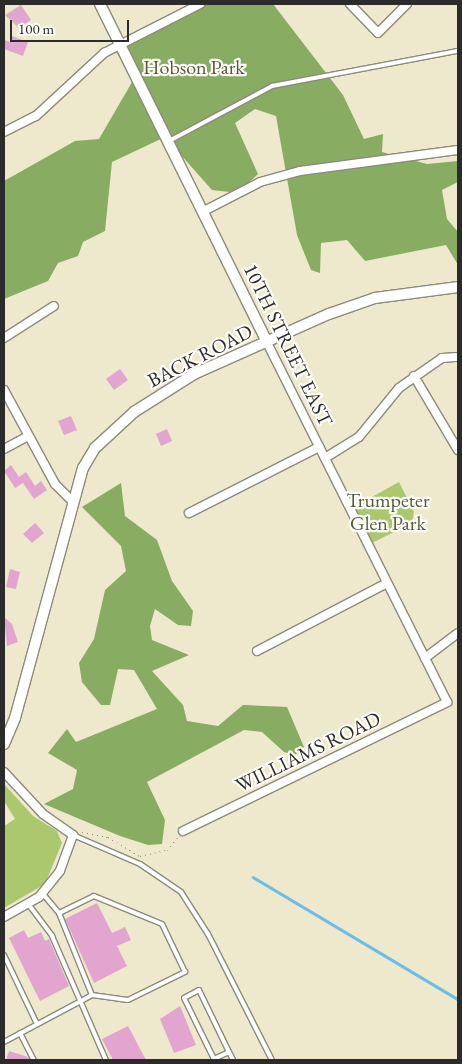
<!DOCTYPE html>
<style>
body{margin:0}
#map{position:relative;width:462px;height:1064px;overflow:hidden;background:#eee8cc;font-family:"EB Garamond",serif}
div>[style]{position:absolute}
.green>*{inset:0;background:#abc86e}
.forest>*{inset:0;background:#88ac61}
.stream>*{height:2.5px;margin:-1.25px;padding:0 1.25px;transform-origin:1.25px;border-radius:1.25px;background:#6ebce8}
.building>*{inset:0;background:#e2a5d0}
.path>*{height:1px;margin-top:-0.5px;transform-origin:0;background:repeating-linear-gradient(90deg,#8c8a7c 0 1px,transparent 0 5px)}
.roads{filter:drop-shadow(1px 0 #8c8a7c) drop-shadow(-1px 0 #8c8a7c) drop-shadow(0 1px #8c8a7c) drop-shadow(0 -1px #8c8a7c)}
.service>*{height:4px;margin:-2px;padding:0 2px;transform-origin:2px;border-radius:2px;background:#fff}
.minor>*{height:8px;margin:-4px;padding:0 4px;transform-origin:4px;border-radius:4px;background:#fff}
.tertiary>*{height:10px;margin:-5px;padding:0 5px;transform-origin:5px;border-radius:5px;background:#fff}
span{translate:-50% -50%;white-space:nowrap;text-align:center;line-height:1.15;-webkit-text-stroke:4.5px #fdfcf7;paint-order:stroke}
.park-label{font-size:20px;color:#515a3f}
.street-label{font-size:20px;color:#2b2b2b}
.frame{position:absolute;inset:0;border:5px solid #2b2b2b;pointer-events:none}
.scale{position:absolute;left:10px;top:20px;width:119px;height:22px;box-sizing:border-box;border:2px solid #2b2b2b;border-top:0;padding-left:6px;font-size:15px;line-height:18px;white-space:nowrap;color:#2b2b2b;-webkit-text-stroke:4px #fdfcf7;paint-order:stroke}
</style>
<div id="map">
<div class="green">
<div style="clip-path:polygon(399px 482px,414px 512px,412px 523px,368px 545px,350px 509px)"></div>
<div style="clip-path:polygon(4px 784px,33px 816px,57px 831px,62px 843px,45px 884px,4px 908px,4px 826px,15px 819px,4px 801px)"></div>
</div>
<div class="forest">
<div style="clip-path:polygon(200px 4px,273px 4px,343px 95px,364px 139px,383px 134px,382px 152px,427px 164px,458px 161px,458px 182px,442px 190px,447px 219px,458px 232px,458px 265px,446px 245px,365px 261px,347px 240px,321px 243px,320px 273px,311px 270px,297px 235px,276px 116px,255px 109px,235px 123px,258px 174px,238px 193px,212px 190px,165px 137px,112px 162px,105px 231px,83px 242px,78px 256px,58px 263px,48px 281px,4px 299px,4px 181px,75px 141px,99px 139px,135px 77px,120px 44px)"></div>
<div style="clip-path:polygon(121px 483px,125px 516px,157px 540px,172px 581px,193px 611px,191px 626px,178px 625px,155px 609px,150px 626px,152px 640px,189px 655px,152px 671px,183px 705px,187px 721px,218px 726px,243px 705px,287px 707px,304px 747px,295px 755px,284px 752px,262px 732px,244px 730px,147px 782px,165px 820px,162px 844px,148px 845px,120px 836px,44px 804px,73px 789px,77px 770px,48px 753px,67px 729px,76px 742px,157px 709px,134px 670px,118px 669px,110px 705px,101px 705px,82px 682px,79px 663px,94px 639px,105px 590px,126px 571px,121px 546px,82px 507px)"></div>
</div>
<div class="stream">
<div style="left:253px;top:877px;width:239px;rotate:30.8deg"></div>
</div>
<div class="building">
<div style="clip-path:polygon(21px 5px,31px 20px,19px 28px,5px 15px)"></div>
<div style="clip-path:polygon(12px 36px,28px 42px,23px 56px,4px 49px,5px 40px,10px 42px)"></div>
<div style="clip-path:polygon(120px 369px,128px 380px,114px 390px,106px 379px)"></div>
<div style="clip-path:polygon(71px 416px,77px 430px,64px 435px,58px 421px)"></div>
<div style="clip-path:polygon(167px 429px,172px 441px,161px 446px,156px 434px)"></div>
<div style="clip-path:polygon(11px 465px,19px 477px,26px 472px,35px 486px,41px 481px,47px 490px,34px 499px,23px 483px,15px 488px,4px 471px)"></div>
<div style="clip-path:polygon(35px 523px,44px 533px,32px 543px,23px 534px)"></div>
<div style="clip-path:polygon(10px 569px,20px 572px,16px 589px,6px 587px)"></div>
<div style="clip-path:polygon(4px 617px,12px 624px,18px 642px,7px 646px)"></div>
<div style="clip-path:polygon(97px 903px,112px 933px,125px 927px,131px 940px,117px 946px,127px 966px,94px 983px,65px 919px)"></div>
<div style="clip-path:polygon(24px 930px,28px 938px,41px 932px,45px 941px,49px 939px,69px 986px,40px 1001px,9px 938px)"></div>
<div style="clip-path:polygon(180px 1006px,196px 1045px,174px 1053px,160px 1019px)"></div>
<div style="clip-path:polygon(128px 1026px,146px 1060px,113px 1060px,102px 1039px)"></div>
<div style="clip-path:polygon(9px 1051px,28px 1057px,30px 1060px,6px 1060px)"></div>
</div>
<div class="path">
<div style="left:82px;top:832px;width:26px;rotate:11deg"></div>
<div style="left:108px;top:837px;width:37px;rotate:31deg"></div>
<div style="left:140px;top:856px;width:28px;rotate:-13deg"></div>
<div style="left:167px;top:850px;width:17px;rotate:-50deg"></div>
</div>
<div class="roads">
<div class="service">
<div style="left:169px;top:141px;width:117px;rotate:-28.1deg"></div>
<div style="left:272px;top:86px;width:189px;rotate:-10.7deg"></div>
<div style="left:73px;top:835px;width:73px;rotate:23.4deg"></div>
<div style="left:140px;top:864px;width:50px;rotate:34.3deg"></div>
<div style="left:181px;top:892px;width:50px;rotate:57.3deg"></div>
<div style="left:208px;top:934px;width:141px;rotate:63.1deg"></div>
<div style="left:29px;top:905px;width:39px;rotate:53deg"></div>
<div style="left:52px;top:936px;width:135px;rotate:66.5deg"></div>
<div style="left:59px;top:913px;width:88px;rotate:68.1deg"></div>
<div style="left:4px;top:955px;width:76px;rotate:64.4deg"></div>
<div style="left:20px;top:1033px;width:30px;rotate:63deg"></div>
<div style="left:4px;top:1042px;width:100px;rotate:-28.1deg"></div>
<div style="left:92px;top:995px;width:36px;rotate:8deg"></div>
<div style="left:128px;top:1000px;width:64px;rotate:-26.2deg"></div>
<div style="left:185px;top:972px;width:53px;rotate:-115.6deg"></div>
<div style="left:162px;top:924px;width:74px;rotate:-157.6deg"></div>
<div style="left:94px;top:896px;width:39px;rotate:154deg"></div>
<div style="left:59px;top:913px;width:25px;rotate:-130deg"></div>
<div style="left:229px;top:1052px;width:17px;rotate:155deg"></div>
<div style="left:214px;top:1059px;width:68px;rotate:-116.2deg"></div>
<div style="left:184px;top:998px;width:17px;rotate:-28deg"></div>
<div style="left:199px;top:990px;width:69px;rotate:64.2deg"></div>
<div style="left:229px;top:1052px;width:9px;rotate:63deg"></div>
</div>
<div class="minor">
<div style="left:350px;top:4px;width:40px;rotate:46deg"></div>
<div style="left:378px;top:33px;width:41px;rotate:-45deg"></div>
<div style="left:4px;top:132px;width:36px;rotate:-27deg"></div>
<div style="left:36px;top:116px;width:93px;rotate:-42.8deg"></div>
<div style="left:104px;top:53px;width:108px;rotate:-27deg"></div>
<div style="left:202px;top:212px;width:65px;rotate:-27.3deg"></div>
<div style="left:260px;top:182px;width:41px;rotate:-15.4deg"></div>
<div style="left:300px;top:171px;width:159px;rotate:-7.6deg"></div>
<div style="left:4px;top:338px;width:59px;rotate:-32.6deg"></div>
<div style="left:414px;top:376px;width:86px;rotate:59.3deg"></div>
<div style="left:4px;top:390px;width:107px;rotate:61.5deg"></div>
<div style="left:55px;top:484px;width:25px;rotate:45deg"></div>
<div style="left:4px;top:449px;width:27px;rotate:-28deg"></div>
<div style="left:325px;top:458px;width:40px;rotate:-32deg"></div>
<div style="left:359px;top:437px;width:63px;rotate:-50.8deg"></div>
<div style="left:399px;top:388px;width:52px;rotate:-34.9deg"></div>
<div style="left:442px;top:358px;width:16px;rotate:-4deg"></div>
<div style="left:189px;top:513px;width:146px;rotate:-26.9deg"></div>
<div style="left:257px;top:651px;width:147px;rotate:-27.6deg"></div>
<div style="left:425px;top:658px;width:41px;rotate:-37.1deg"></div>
<div style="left:4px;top:772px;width:57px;rotate:47.1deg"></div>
<div style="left:43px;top:814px;width:37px;rotate:35deg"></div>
<div style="left:73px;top:835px;width:38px;rotate:110deg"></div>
<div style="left:60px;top:871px;width:33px;rotate:129deg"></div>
<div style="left:39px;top:897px;width:40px;rotate:150.3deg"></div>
<div style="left:183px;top:831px;width:294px;rotate:-26deg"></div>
<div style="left:447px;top:702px;width:402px;rotate:-116.6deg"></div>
</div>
<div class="tertiary">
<div style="left:100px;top:4px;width:377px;rotate:63.7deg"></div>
<div style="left:4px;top:744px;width:28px;rotate:-67deg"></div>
<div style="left:15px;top:718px;width:259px;rotate:-74.8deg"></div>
<div style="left:83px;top:468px;width:23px;rotate:-59deg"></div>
<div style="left:95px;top:448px;width:53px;rotate:-42.7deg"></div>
<div style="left:134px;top:412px;width:71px;rotate:-32.3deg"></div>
<div style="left:194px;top:374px;width:148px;rotate:-24deg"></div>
<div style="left:329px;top:314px;width:49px;rotate:-19.2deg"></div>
<div style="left:375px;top:298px;width:84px;rotate:-7.5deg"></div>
</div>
</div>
<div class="park-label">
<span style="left:194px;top:67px">Hobson Park</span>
<span style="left:388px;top:512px">Trumpeter<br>Glen Park</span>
</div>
<div class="street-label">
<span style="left:288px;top:345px;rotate:64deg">10TH STREET EAST</span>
<span style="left:200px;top:356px;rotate:-27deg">BACK ROAD</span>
<span style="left:308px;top:752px;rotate:-26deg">WILLIAMS ROAD</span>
</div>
<div class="frame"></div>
<div class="scale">100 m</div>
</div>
